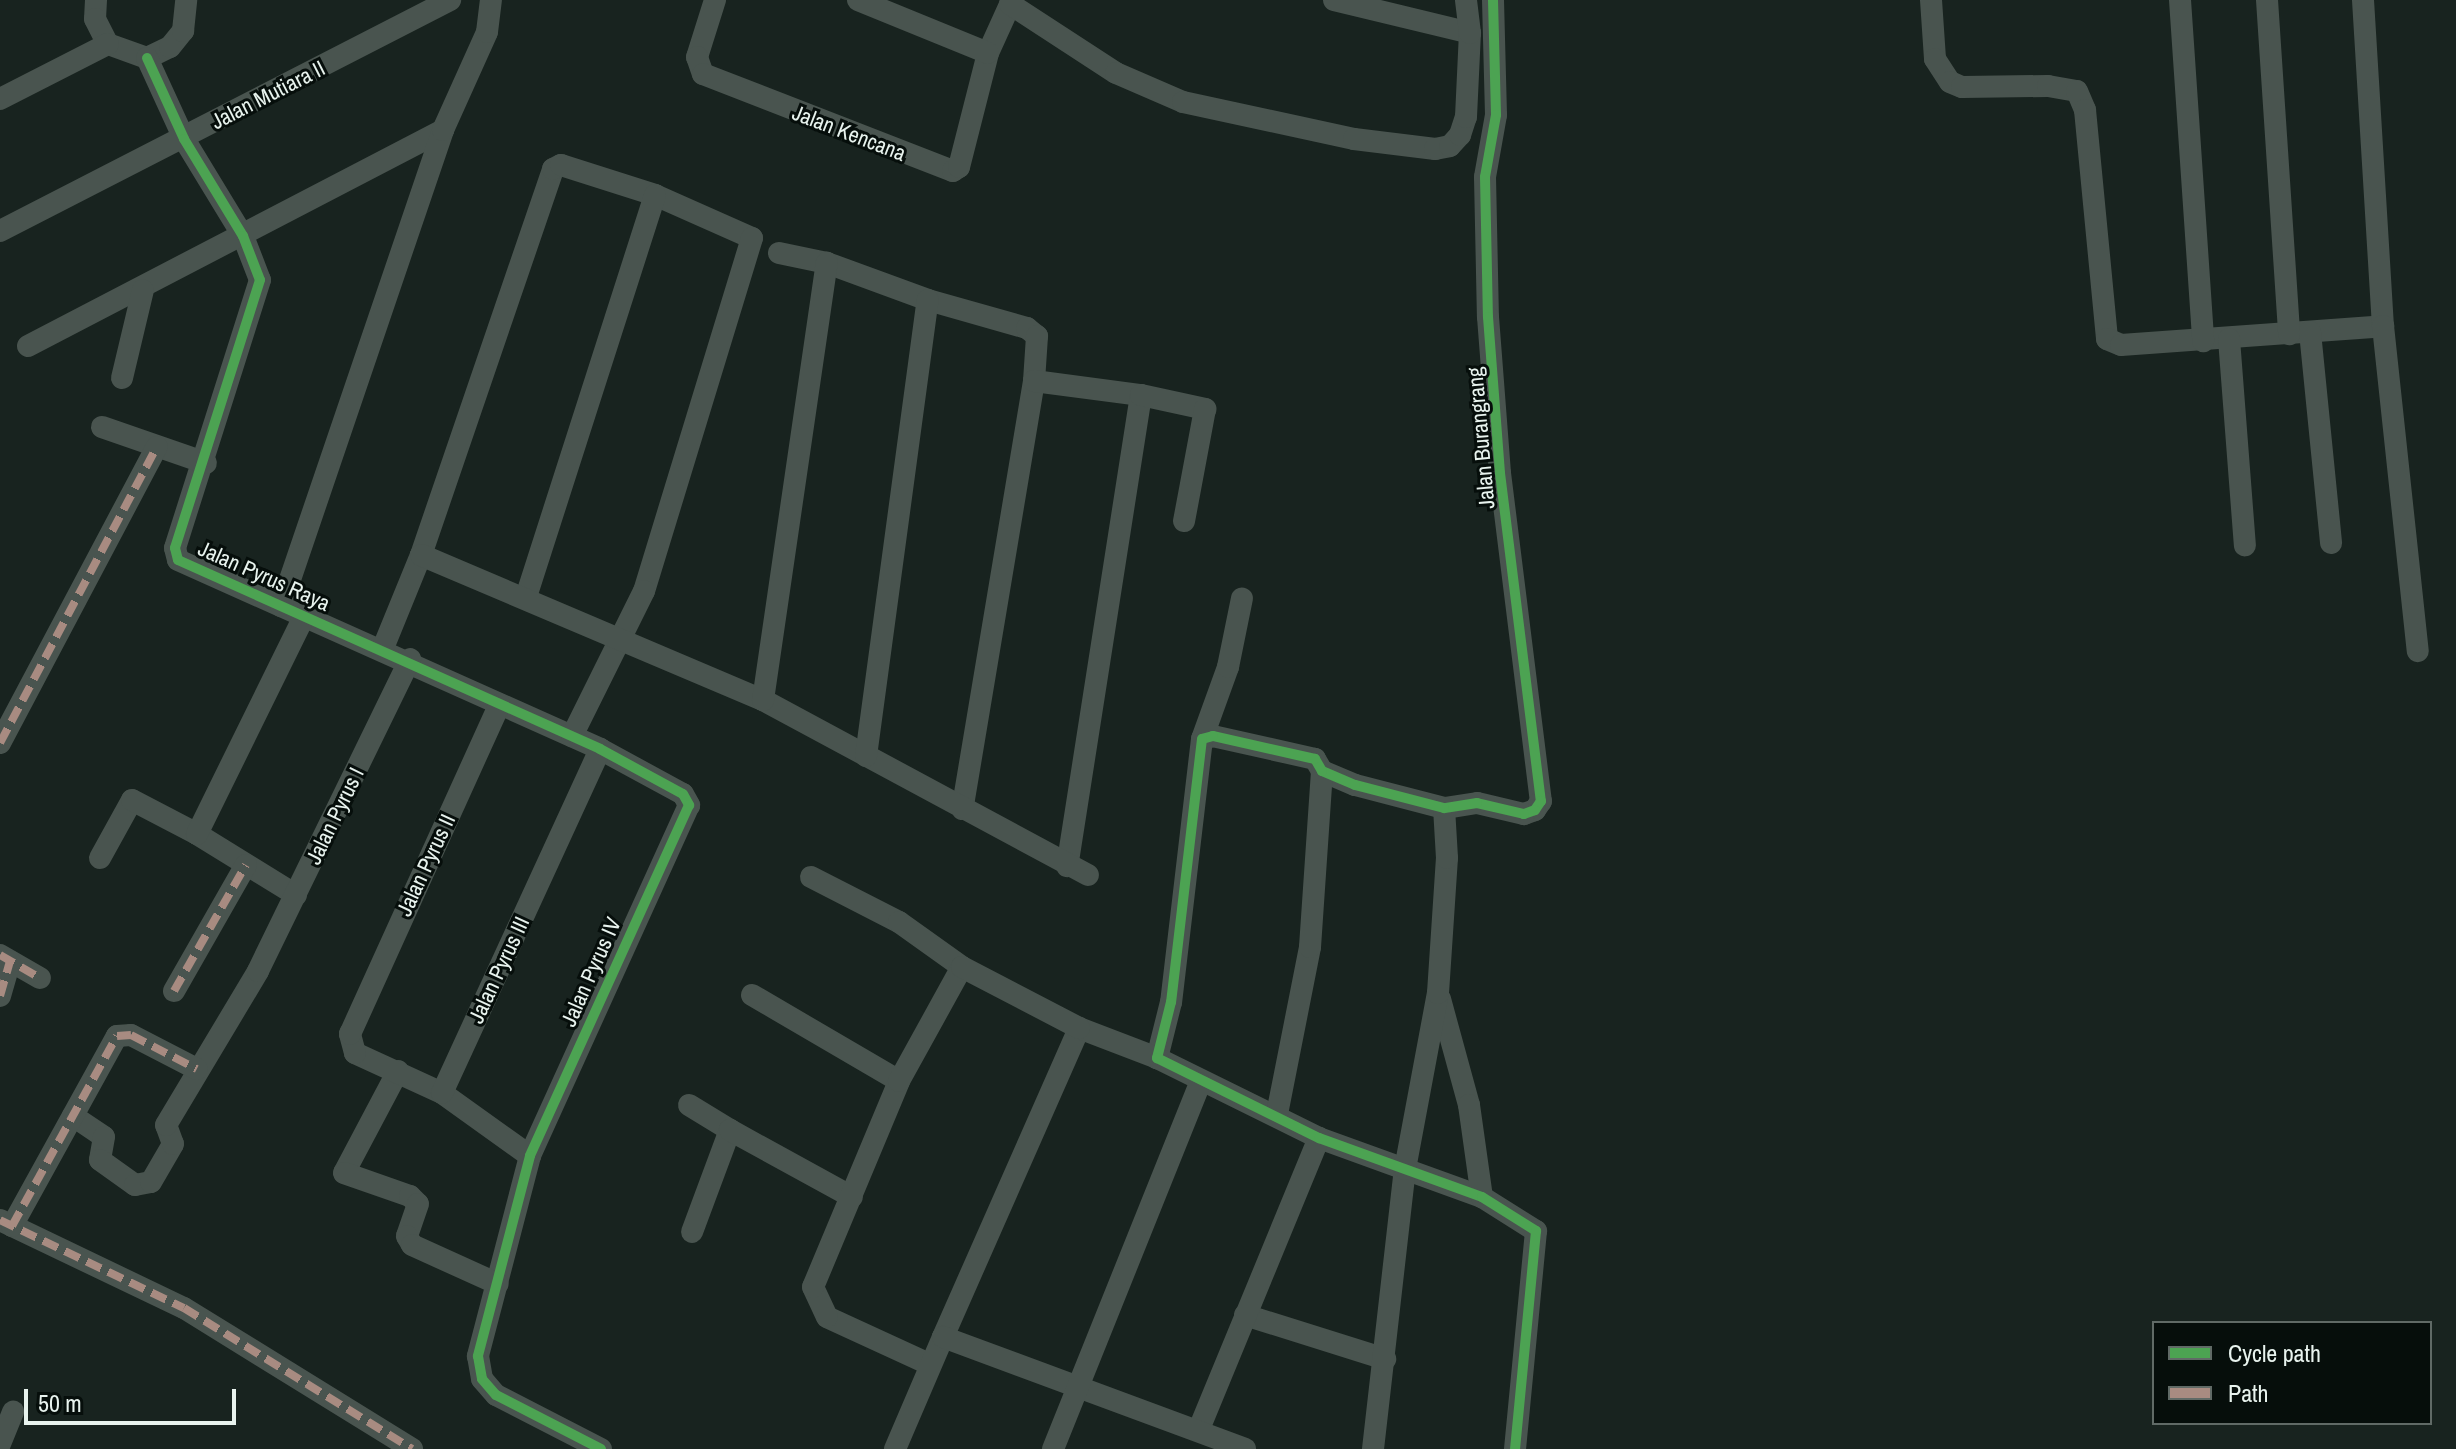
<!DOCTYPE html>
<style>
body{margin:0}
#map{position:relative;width:2456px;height:1449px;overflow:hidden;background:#18231f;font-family:"Archivo Narrow",sans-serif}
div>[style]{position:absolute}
.minor>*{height:22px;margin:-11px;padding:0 11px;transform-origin:11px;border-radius:11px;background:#49544f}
.quiet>*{height:8px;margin-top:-4px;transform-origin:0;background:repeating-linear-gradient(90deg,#a88b81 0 16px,transparent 0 24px)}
.cycleway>*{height:10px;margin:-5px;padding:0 5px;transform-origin:5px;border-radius:5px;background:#4ca352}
span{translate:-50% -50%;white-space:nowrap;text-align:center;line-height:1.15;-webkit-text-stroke:6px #060e0b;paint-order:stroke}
.street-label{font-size:22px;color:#e8f3ee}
.legend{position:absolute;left:2152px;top:1321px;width:280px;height:104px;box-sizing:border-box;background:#060e0b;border:2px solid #606a66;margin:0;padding:10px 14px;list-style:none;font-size:24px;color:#e8f3ee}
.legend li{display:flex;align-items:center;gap:16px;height:40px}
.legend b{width:40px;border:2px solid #606a66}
.scale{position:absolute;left:24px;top:1389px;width:212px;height:36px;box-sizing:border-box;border:4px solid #e8f3ee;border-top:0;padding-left:10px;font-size:24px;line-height:28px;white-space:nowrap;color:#e8f3ee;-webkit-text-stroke:6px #060e0b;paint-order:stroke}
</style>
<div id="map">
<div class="minor">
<div style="left:96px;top:0;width:19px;rotate:93deg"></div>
<div style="left:95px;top:19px;width:28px;rotate:63deg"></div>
<div style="left:108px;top:44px;width:41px;rotate:19.7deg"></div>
<div style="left:147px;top:58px;width:25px;rotate:-26deg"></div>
<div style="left:170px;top:47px;width:21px;rotate:-51deg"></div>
<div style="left:183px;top:31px;width:31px;rotate:-84deg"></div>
<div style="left:715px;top:0;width:60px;rotate:107.5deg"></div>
<div style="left:697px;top:57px;width:18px;rotate:71deg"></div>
<div style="left:703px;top:74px;width:268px;rotate:21.2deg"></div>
<div style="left:953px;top:171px;width:7px;rotate:-34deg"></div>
<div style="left:959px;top:167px;width:118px;rotate:-75.7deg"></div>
<div style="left:988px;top:53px;width:58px;rotate:-65.6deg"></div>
<div style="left:858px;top:0;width:140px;rotate:22.2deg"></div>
<div style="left:1334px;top:0;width:140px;rotate:13.6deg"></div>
<div style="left:1493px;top:0;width:115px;rotate:88.5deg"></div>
<div style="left:1496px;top:115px;width:63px;rotate:100.1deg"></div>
<div style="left:1485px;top:177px;width:140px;rotate:88.8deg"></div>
<div style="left:1488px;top:317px;width:156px;rotate:85.6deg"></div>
<div style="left:1500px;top:473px;width:331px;rotate:82.9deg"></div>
<div style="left:1541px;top:801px;width:11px;rotate:124deg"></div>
<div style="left:1535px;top:810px;width:12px;rotate:160deg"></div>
<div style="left:1524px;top:814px;width:48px;rotate:-166.8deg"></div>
<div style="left:1477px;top:803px;width:33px;rotate:171deg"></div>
<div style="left:1444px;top:808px;width:92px;rotate:-165.5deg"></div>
<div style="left:1355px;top:785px;width:36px;rotate:-157deg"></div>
<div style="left:1322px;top:771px;width:14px;rotate:-120deg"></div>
<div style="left:1315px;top:759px;width:105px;rotate:-167.3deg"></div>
<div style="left:1213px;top:736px;width:11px;rotate:165deg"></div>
<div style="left:1202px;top:739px;width:265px;rotate:96.7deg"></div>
<div style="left:1171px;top:1002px;width:58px;rotate:104deg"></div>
<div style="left:1157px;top:1058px;width:181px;rotate:26.3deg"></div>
<div style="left:1319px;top:1138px;width:173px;rotate:19.9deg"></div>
<div style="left:1482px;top:1197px;width:64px;rotate:32.2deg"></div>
<div style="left:1536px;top:1231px;width:219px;rotate:95.5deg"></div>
<div style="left:1931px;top:0;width:59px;rotate:86.1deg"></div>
<div style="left:1935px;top:59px;width:27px;rotate:57deg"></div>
<div style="left:1950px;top:82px;width:13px;rotate:23deg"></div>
<div style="left:1962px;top:87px;width:86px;rotate:-0.7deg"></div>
<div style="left:2048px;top:86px;width:29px;rotate:10deg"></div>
<div style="left:2077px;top:91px;width:21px;rotate:67deg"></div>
<div style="left:2085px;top:110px;width:230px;rotate:84.5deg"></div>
<div style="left:2107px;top:339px;width:15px;rotate:23deg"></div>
<div style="left:2121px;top:345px;width:263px;rotate:-4.1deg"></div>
<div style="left:2180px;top:0;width:342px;rotate:86.1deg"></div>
<div style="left:2267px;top:0;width:335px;rotate:86.2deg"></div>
<div style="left:2363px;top:0;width:327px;rotate:86.5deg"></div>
<div style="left:2383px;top:326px;width:327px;rotate:83.9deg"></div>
<div style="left:1010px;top:4px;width:126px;rotate:33.1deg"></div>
<div style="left:1116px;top:73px;width:73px;rotate:23.4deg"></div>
<div style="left:1183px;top:102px;width:175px;rotate:12.2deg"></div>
<div style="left:1354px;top:139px;width:82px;rotate:7deg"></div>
<div style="left:1435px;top:149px;width:15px;rotate:-11deg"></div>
<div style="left:1450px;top:146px;width:15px;rotate:-48deg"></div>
<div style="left:1460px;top:135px;width:19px;rotate:-72deg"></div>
<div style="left:1466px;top:117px;width:84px;rotate:-87.3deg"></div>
<div style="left:1470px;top:33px;width:33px;rotate:-97deg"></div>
<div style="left:147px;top:58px;width:89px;rotate:65.4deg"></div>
<div style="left:184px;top:139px;width:114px;rotate:58.7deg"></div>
<div style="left:243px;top:236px;width:47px;rotate:68.9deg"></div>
<div style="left:260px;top:280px;width:281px;rotate:107.6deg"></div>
<div style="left:175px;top:548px;width:12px;rotate:76deg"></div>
<div style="left:178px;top:560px;width:462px;rotate:24.1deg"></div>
<div style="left:600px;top:749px;width:94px;rotate:28.5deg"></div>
<div style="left:683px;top:794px;width:13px;rotate:61deg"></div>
<div style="left:689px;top:805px;width:385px;rotate:114.4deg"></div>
<div style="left:530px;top:1156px;width:207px;rotate:104.6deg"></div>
<div style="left:478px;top:1356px;width:23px;rotate:80deg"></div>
<div style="left:482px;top:1379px;width:21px;rotate:49deg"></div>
<div style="left:496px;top:1395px;width:118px;rotate:27.2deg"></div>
<div style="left:0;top:99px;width:121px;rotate:-27deg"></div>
<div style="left:0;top:231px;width:506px;rotate:-27.17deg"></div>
<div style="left:779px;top:253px;width:49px;rotate:11.8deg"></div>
<div style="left:827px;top:263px;width:108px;rotate:20.1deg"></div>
<div style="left:928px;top:300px;width:103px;rotate:15.8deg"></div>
<div style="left:1027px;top:328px;width:13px;rotate:39deg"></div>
<div style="left:1037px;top:336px;width:45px;rotate:93.8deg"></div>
<div style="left:1034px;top:381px;width:434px;rotate:99.5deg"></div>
<div style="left:2310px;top:332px;width:212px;rotate:84.3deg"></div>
<div style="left:2229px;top:339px;width:207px;rotate:85.6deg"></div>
<div style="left:28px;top:346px;width:468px;rotate:-27.5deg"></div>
<div style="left:122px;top:378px;width:90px;rotate:-76.6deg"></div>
<div style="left:1034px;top:381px;width:108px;rotate:7.5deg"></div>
<div style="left:1141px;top:395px;width:477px;rotate:98.9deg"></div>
<div style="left:1141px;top:395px;width:66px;rotate:12.3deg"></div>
<div style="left:1205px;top:409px;width:114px;rotate:100.6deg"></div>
<div style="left:102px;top:427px;width:110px;rotate:19.1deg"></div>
<div style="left:421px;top:555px;width:408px;rotate:-71.1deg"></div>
<div style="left:553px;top:169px;width:9px;rotate:-27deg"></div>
<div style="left:561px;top:165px;width:99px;rotate:17.7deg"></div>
<div style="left:655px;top:195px;width:106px;rotate:23.9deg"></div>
<div style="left:752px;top:238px;width:369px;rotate:107deg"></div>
<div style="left:644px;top:591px;width:162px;rotate:116.4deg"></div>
<div style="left:526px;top:597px;width:422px;rotate:-72.2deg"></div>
<div style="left:281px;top:606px;width:503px;rotate:-71.2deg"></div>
<div style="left:443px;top:130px;width:107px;rotate:-65.8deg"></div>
<div style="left:487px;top:32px;width:32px;rotate:-83deg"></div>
<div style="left:383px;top:648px;width:100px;rotate:-67.8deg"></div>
<div style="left:421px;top:555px;width:371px;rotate:23deg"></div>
<div style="left:763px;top:700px;width:369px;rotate:28.3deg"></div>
<div style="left:763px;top:700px;width:442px;rotate:-81.7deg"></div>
<div style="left:1202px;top:739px;width:77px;rotate:-70.1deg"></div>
<div style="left:1228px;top:667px;width:70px;rotate:-78.5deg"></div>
<div style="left:0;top:743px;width:335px;rotate:-62.1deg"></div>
<div style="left:866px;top:756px;width:460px;rotate:-82.3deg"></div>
<div style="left:100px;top:858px;width:66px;rotate:-61.1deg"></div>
<div style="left:132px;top:800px;width:73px;rotate:27.6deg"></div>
<div style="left:811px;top:877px;width:99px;rotate:27.1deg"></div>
<div style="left:899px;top:922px;width:77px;rotate:35.5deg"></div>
<div style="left:296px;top:895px;width:116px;rotate:-148.4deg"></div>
<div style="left:197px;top:834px;width:242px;rotate:-63.8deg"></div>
<div style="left:0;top:955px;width:46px;rotate:29.9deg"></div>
<div style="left:174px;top:991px;width:145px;rotate:-60.3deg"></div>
<div style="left:752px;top:995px;width:170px;rotate:30.3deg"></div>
<div style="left:0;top:996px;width:36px;rotate:-74deg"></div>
<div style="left:1440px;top:999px;width:110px;rotate:74.7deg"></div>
<div style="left:1469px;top:1105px;width:93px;rotate:82deg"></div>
<div style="left:398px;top:1071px;width:115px;rotate:117.9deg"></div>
<div style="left:344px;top:1173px;width:70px;rotate:19.2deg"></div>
<div style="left:410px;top:1196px;width:11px;rotate:45deg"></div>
<div style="left:418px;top:1204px;width:34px;rotate:109deg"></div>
<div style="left:407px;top:1236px;width:10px;rotate:61deg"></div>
<div style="left:412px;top:1245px;width:94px;rotate:24.4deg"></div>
<div style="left:442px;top:1093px;width:96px;rotate:-155.3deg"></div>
<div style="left:355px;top:1053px;width:20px;rotate:-105deg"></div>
<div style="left:350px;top:1034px;width:362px;rotate:-65.6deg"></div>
<div style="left:689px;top:1105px;width:48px;rotate:31.4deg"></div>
<div style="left:1277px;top:1114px;width:170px;rotate:-78.8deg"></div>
<div style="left:1310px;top:947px;width:176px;rotate:-86.1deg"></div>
<div style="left:73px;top:1116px;width:37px;rotate:34deg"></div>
<div style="left:104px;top:1137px;width:23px;rotate:100deg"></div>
<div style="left:100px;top:1160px;width:43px;rotate:35.5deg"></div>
<div style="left:135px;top:1185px;width:16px;rotate:-11deg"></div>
<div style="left:151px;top:1182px;width:44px;rotate:-59.9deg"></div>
<div style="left:173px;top:1144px;width:20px;rotate:-110deg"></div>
<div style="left:166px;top:1125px;width:179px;rotate:-59.1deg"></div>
<div style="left:258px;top:971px;width:347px;rotate:-64deg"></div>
<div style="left:530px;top:1156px;width:108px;rotate:-144.4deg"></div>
<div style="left:442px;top:1093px;width:379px;rotate:-65.3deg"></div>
<div style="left:0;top:1220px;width:204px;rotate:25.6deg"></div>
<div style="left:184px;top:1308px;width:268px;rotate:31.7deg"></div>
<div style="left:12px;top:1226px;width:217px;rotate:-61.1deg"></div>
<div style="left:117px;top:1036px;width:14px;rotate:-4deg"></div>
<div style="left:131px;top:1035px;width:74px;rotate:27.3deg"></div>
<div style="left:692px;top:1232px;width:109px;rotate:-69.6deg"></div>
<div style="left:730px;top:1130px;width:139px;rotate:28.8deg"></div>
<div style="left:1245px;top:1315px;width:147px;rotate:17.4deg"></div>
<div style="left:943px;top:1337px;width:338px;rotate:-66.2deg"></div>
<div style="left:1079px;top:1028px;width:84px;rotate:21deg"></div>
<div style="left:929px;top:1364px;width:112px;rotate:-155.3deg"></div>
<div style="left:827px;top:1317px;width:33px;rotate:-115deg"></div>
<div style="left:813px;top:1287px;width:223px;rotate:-67.3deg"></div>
<div style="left:899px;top:1081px;width:130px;rotate:-61.1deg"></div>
<div style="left:962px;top:967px;width:132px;rotate:27.5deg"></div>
<div style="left:1199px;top:1429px;width:315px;rotate:-67.6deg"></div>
<div style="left:0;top:1444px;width:35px;rotate:-68deg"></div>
<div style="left:895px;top:1449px;width:122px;rotate:-66.8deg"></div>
<div style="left:943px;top:1337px;width:322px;rotate:20.3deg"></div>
<div style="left:1053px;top:1449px;width:394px;rotate:-68.1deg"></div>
<div style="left:1373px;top:1449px;width:282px;rotate:-83.5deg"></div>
<div style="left:1405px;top:1169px;width:179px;rotate:-79.4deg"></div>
<div style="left:1438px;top:993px;width:135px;rotate:-86.2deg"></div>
<div style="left:1447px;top:858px;width:50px;rotate:-93.4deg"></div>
</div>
<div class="quiet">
<div style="left:0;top:743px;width:335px;rotate:-62.1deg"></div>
<div style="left:0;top:955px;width:46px;rotate:29.9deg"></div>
<div style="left:174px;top:991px;width:145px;rotate:-60.3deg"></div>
<div style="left:0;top:996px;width:36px;rotate:-74deg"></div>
<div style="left:0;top:1220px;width:204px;rotate:25.6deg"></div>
<div style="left:184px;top:1308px;width:268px;rotate:31.7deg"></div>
<div style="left:12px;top:1226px;width:217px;rotate:-61.1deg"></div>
<div style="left:117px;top:1036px;width:14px;rotate:-4deg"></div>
<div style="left:131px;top:1035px;width:74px;rotate:27.3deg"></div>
</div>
<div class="cycleway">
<div style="left:1493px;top:0;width:115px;rotate:88.5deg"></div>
<div style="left:1496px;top:115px;width:63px;rotate:100.1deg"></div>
<div style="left:1485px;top:177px;width:140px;rotate:88.8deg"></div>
<div style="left:1488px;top:317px;width:156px;rotate:85.6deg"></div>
<div style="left:1500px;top:473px;width:331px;rotate:82.9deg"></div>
<div style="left:1541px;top:801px;width:11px;rotate:124deg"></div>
<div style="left:1535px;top:810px;width:12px;rotate:160deg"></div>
<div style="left:1524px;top:814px;width:48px;rotate:-166.8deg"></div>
<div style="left:1477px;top:803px;width:33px;rotate:171deg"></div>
<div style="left:1444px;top:808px;width:92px;rotate:-165.5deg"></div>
<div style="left:1355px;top:785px;width:36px;rotate:-157deg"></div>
<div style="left:1322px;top:771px;width:14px;rotate:-120deg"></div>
<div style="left:1315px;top:759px;width:105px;rotate:-167.3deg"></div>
<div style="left:1213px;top:736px;width:11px;rotate:165deg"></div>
<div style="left:1202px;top:739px;width:265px;rotate:96.7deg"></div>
<div style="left:1171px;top:1002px;width:58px;rotate:104deg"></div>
<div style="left:1157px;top:1058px;width:181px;rotate:26.3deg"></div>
<div style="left:1319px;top:1138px;width:173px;rotate:19.9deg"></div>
<div style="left:1482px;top:1197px;width:64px;rotate:32.2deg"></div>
<div style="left:1536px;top:1231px;width:219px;rotate:95.5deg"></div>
<div style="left:147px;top:58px;width:89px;rotate:65.4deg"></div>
<div style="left:184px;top:139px;width:114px;rotate:58.7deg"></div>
<div style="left:243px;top:236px;width:47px;rotate:68.9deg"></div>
<div style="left:260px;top:280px;width:281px;rotate:107.6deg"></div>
<div style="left:175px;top:548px;width:12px;rotate:76deg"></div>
<div style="left:178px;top:560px;width:462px;rotate:24.1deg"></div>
<div style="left:600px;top:749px;width:94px;rotate:28.5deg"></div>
<div style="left:683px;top:794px;width:13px;rotate:61deg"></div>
<div style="left:689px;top:805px;width:385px;rotate:114.4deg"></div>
<div style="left:530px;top:1156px;width:207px;rotate:104.6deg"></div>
<div style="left:478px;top:1356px;width:23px;rotate:80deg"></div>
<div style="left:482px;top:1379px;width:21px;rotate:49deg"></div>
<div style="left:496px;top:1395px;width:118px;rotate:27.2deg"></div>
</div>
<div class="street-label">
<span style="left:268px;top:95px;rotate:-27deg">Jalan Mutiara II</span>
<span style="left:849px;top:133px;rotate:21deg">Jalan Kencana</span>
<span style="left:1481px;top:438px;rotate:-95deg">Jalan Burangrang</span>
<span style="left:264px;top:576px;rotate:24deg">Jalan Pyrus Raya</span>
<span style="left:335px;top:816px;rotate:-64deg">Jalan Pyrus I</span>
<span style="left:426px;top:865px;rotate:-65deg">Jalan Pyrus II</span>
<span style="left:499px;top:970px;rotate:-65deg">Jalan Pyrus III</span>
<span style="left:591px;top:972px;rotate:-66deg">Jalan Pyrus IV</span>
</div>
<ul class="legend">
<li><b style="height:10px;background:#4ca352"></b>Cycle path</li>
<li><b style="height:10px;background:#a88b81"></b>Path</li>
</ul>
<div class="scale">50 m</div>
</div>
